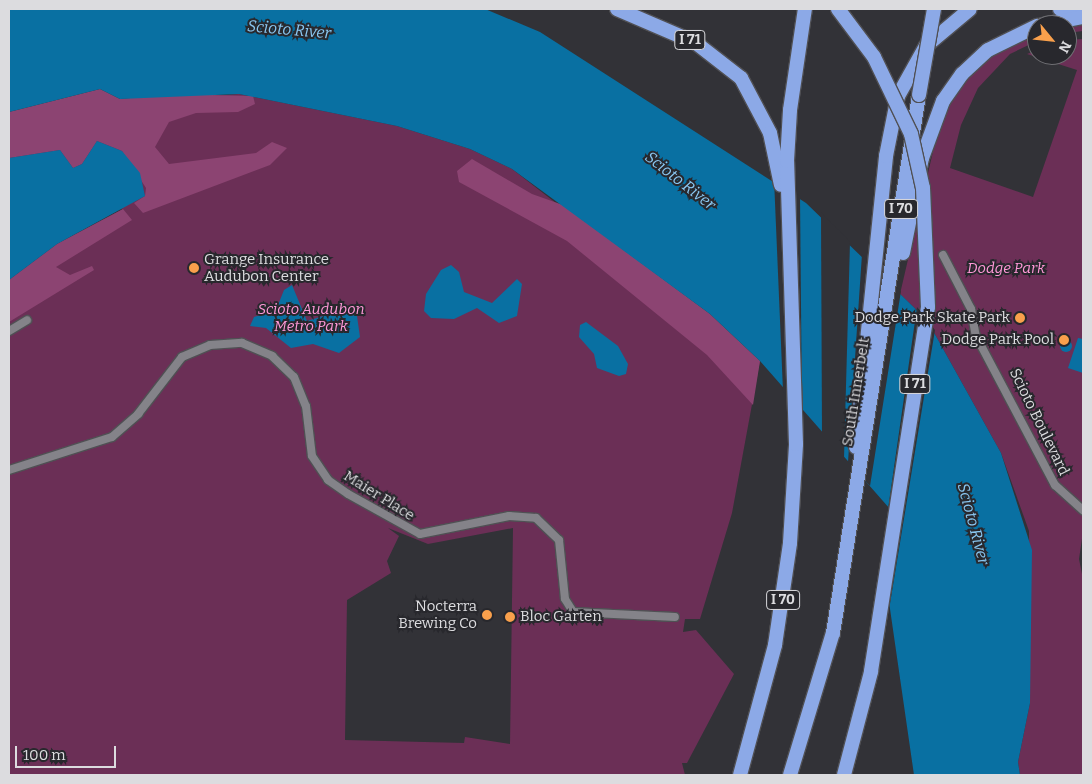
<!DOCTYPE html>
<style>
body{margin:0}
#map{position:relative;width:1092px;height:784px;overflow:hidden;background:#323237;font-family:Bitter,serif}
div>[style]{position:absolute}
.green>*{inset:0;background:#6b2f56}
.forest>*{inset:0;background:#8c4472}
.water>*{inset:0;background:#0970a2}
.round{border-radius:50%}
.pier>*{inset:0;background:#323237}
.roads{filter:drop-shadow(1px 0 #505054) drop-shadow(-1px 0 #505054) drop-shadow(0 1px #505054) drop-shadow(0 -1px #505054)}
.minor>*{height:8px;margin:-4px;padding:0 4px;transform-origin:4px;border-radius:4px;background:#848389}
.motorway>*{height:14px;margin:-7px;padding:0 7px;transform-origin:7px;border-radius:7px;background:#8ca9e7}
.bridges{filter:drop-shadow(1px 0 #505054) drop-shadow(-1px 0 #505054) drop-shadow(0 1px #505054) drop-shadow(0 -1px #505054)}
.motorway-bridge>*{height:14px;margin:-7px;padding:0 7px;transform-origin:7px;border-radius:7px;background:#8ca9e7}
.dots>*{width:14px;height:14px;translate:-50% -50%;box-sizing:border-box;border:2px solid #28282d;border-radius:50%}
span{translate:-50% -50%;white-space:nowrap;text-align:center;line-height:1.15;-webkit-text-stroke:4px #28282d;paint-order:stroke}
.shield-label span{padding:1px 4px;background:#28282d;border:1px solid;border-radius:4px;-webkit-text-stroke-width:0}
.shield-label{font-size:14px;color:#dcdcdf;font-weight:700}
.poi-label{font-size:15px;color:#dcdcdf}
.left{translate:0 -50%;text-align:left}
.right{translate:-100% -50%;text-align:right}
.park-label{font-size:15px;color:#ff98d8;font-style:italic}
.street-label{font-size:15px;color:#dcdcdf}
.water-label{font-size:16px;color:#8ac7f1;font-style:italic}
.frame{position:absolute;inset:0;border:10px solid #dcdcdf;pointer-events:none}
.north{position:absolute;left:1027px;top:15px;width:50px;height:50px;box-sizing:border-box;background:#28282d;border:1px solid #707074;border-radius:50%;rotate:118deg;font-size:14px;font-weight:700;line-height:20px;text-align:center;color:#dcdcdf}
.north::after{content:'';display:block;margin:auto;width:18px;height:22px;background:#f9a04c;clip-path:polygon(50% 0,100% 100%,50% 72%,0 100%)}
.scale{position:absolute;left:15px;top:746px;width:101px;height:22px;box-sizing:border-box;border:2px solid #dcdcdf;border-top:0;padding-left:6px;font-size:15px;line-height:18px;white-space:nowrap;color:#dcdcdf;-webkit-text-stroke:4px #28282d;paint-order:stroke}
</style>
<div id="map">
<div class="green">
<div style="clip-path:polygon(1083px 23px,1083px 31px,1067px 33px,1067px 25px)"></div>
<div style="clip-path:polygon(1037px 32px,1037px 41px,1010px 54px,978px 88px,961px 125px,950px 168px,1033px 197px,1077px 70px,1027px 54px,1037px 50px,1037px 55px,1067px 55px,1067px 40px,1083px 39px,1083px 510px,1079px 512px,1083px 515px,1083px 532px,1079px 559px,1083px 579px,1083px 775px,1020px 775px,1018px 762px,1030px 703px,1029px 531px,1001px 453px,927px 320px,900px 294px,941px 117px,970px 75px,1000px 49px)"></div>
<div style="clip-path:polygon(evenodd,239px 94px,397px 126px,470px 149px,512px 169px,760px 361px,732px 513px,700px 619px,685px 619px,683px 632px,696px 630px,734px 674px,687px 763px,682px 763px,685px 775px,9px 775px,9px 280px,57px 244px,123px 209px,9px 158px,9px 112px,239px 94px,388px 528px,428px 544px,513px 528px,510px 744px,465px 737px,464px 743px,345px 740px,347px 600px,391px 573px,387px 561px,399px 536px,388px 528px)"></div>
</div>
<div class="forest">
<div style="clip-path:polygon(100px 89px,120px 99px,171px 94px,253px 96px,255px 104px,238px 112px,196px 113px,169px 122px,155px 147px,169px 164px,256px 153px,272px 142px,287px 148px,270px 165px,143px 213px,134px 203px,145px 196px,146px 188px,122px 151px,97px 141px,82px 164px,73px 168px,60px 150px,9px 158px,9px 112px)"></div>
<div style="clip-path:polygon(472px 159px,532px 194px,563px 205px,710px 314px,760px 361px,753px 405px,707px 355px,567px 241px,459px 182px,457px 171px)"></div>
<div style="clip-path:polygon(123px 209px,132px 220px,56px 267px,70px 275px,92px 266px,94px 270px,9px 322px,9px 280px,57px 244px)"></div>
</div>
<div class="water">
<div style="clip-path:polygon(9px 9px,485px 9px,540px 32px,806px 203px,927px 320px,1001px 453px,1032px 550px,1030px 703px,1018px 762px,1020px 775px,914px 775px,889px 602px,897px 517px,760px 361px,710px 314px,512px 169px,470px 149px,397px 126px,239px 94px,120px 99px,100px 89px,9px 112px)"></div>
<div style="clip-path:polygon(97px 141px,122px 151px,140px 173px,145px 196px,57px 244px,9px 280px,9px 158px,60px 150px,73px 168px,82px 164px)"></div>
<div style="clip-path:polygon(451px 265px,459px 272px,464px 292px,492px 303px,517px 279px,522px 284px,517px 316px,499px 323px,477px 308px,454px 319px,431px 318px,424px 311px,426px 294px,441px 270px)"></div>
<div style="clip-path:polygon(292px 285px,307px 321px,346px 309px,357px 316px,360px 337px,339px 353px,313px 344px,291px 348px,266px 328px,250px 326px,254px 317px,276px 310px,284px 290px)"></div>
<div style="clip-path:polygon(586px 322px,618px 346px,628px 364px,626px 374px,619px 376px,597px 368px,594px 354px,579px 337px,580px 325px)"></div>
<div style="clip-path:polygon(1078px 338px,1083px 339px,1083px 373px,1068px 368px)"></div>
<div class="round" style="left:1060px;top:340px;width:12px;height:12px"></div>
</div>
<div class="pier">
<div style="clip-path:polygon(774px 179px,800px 196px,802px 413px,783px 391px)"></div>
<div style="clip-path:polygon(821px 212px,850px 242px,844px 458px,822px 436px)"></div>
<div style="clip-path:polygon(862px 254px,879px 270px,872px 346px,882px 274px,901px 291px,870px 486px,848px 462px)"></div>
<div style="clip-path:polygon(917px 307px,935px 330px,888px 616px,895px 518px,888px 509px)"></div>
</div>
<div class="roads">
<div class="minor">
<div style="left:943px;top:255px;width:61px;rotate:62.6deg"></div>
<div style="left:971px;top:309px;width:27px;rotate:80deg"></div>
<div style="left:976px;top:336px;width:169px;rotate:62.1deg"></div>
<div style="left:1055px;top:485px;width:38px;rotate:42deg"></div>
<div style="left:9px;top:331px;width:21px;rotate:-31deg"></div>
<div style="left:9px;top:470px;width:108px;rotate:-17.8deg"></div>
<div style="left:112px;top:437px;width:35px;rotate:-41deg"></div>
<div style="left:138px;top:414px;width:72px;rotate:-52.3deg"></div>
<div style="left:182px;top:357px;width:30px;rotate:-23deg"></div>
<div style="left:210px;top:345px;width:32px;rotate:-4deg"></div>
<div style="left:242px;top:343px;width:33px;rotate:23deg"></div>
<div style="left:272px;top:356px;width:30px;rotate:44deg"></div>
<div style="left:294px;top:377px;width:31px;rotate:68deg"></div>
<div style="left:306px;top:406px;width:50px;rotate:83.2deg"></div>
<div style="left:312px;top:456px;width:29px;rotate:56deg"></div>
<div style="left:328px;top:480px;width:24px;rotate:35deg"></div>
<div style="left:348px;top:494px;width:82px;rotate:29.1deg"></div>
<div style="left:420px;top:534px;width:91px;rotate:-11.4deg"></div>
<div style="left:509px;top:516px;width:27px;rotate:4deg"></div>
<div style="left:536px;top:518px;width:32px;rotate:44deg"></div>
<div style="left:559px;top:540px;width:59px;rotate:84.2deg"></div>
<div style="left:565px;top:599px;width:15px;rotate:58deg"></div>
<div style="left:573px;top:612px;width:102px;rotate:2.8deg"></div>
</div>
<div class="motorway">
<div style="left:617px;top:9px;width:86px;rotate:23.3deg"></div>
<div style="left:696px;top:43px;width:57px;rotate:37.9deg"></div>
<div style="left:741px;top:78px;width:62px;rotate:62.2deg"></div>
<div style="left:770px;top:133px;width:53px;rotate:78.1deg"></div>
<div style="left:1060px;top:9px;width:23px"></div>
<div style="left:1042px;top:25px;width:42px;rotate:-11deg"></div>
<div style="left:903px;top:253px;width:97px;rotate:-78.7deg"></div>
<div style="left:922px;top:158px;width:61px;rotate:-69.8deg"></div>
<div style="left:943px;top:101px;width:33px;rotate:-55deg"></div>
<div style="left:962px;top:74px;width:35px;rotate:-43deg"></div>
<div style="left:988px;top:50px;width:55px;rotate:-26.1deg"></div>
<div style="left:856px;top:447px;width:293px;rotate:-84.1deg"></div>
<div style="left:886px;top:156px;width:61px;rotate:-78.7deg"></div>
<div style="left:898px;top:96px;width:57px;rotate:-60.8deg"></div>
<div style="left:926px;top:46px;width:57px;rotate:-40.1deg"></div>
<div style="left:740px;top:775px;width:135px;rotate:-74.9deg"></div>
<div style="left:775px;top:645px;width:103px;rotate:-81.6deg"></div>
<div style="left:790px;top:543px;width:99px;rotate:-86.5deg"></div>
<div style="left:796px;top:444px;width:283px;rotate:-91.8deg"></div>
<div style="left:787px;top:161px;width:51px;rotate:-86.6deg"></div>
<div style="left:790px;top:110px;width:102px;rotate:-81.6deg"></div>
<div style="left:790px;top:775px;width:148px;rotate:-73.2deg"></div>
<div style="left:833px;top:633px;width:545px;rotate:-80.92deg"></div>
</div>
</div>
<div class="bridges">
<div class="motorway-bridge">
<div style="left:838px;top:9px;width:60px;rotate:53.1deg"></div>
<div style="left:874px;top:57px;width:85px;rotate:64.3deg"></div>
<div style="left:911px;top:134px;width:55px;rotate:77.5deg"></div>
<div style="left:923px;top:188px;width:119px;rotate:87.6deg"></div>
<div style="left:928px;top:307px;width:369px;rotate:98.9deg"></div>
<div style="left:871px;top:672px;width:106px;rotate:104.7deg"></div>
<div style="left:919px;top:95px;width:87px;rotate:-80.1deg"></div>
</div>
</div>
<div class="dots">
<div style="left:194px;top:268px;background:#f9a04c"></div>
<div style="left:1020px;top:318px;background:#f9a04c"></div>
<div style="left:1064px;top:340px;background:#f9a04c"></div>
<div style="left:487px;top:615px;background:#f9a04c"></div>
<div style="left:510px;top:617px;background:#f9a04c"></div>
</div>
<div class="shield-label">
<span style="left:690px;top:40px">I 71</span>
<span style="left:901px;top:209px">I 70</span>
<span style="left:915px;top:384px">I 71</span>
<span style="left:783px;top:600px">I 70</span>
</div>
<div class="poi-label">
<span class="left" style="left:204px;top:268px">Grange Insurance<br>Audubon Center</span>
<span class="right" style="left:1010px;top:318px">Dodge Park Skate Park</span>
<span class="right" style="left:1054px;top:340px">Dodge Park Pool</span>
<span class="right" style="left:477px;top:615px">Nocterra<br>Brewing Co</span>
<span class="left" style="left:520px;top:617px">Bloc Garten</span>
</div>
<div class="park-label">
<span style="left:1006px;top:269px">Dodge Park</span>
<span style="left:311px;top:318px">Scioto Audubon<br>Metro Park</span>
</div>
<div class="street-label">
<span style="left:856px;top:392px;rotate:-81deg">South Innerbelt</span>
<span style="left:1039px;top:422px;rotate:64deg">Scioto Boulevard</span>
<span style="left:379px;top:496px;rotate:32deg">Maier Place</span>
</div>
<div class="water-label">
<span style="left:289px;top:30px;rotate:5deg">Scioto River</span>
<span style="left:680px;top:181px;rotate:38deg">Scioto River</span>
<span style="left:973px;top:524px;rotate:75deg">Scioto River</span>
</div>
<div class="frame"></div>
<div class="north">N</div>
<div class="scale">100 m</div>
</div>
